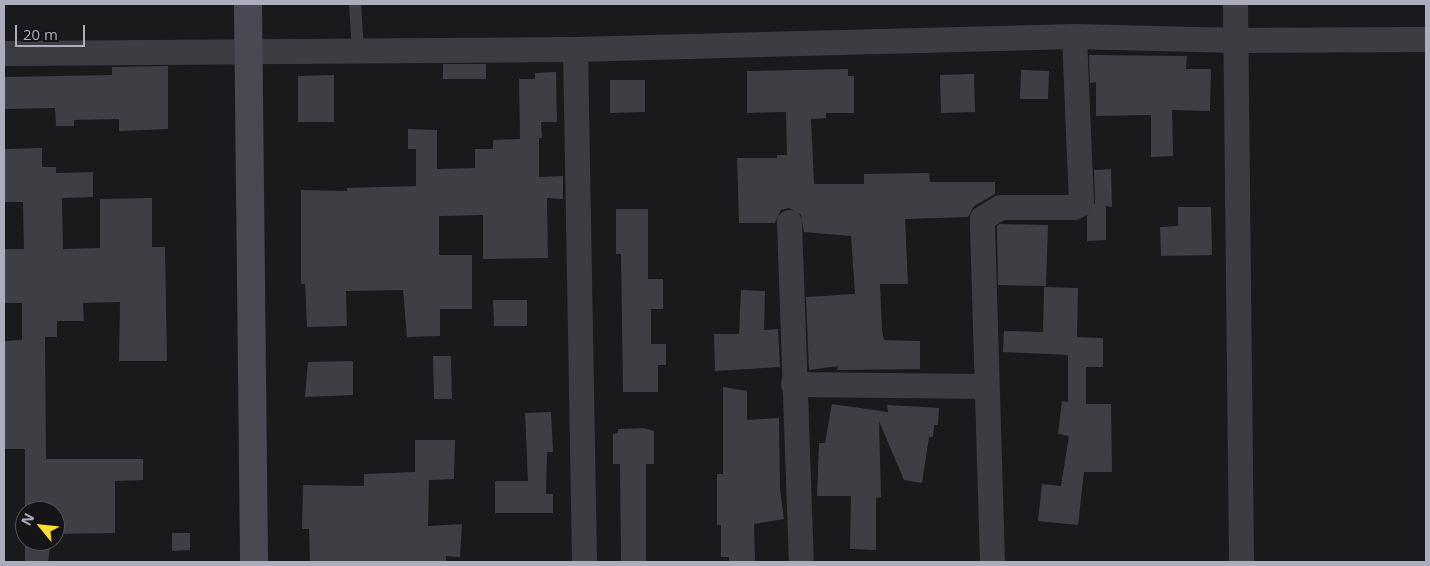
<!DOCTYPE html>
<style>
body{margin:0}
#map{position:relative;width:1430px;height:566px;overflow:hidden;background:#1a191c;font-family:"Open Sans",sans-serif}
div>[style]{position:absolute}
.building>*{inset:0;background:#3f3e44}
.lane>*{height:12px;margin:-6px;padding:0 6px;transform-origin:6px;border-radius:6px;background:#3c3c43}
.street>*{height:25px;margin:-12.5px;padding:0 12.5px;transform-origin:12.5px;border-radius:12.5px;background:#3c3c43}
.secondary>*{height:28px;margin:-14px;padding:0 14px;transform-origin:14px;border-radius:14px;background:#484952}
span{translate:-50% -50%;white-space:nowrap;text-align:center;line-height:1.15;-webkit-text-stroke:5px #151417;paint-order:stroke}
.frame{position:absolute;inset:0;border:5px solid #abadbd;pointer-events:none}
.north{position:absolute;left:15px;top:501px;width:50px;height:50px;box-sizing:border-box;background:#151417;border:1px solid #515159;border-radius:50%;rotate:298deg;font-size:14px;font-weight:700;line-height:20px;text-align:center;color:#abadbd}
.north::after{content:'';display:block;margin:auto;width:18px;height:22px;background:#ffde2f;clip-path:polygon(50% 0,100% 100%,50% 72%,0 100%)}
.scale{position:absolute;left:15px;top:25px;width:70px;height:22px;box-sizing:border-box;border:2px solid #abadbd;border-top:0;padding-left:6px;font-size:15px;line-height:18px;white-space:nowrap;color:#abadbd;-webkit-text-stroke:4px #151417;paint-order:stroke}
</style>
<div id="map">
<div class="building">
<div style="clip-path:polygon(1089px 55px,1187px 56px,1186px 69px,1211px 69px,1210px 111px,1172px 110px,1173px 156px,1151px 157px,1151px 115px,1096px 116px,1096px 82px,1090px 83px)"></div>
<div style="clip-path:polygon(443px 64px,486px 64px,486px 79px,443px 79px)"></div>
<div style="clip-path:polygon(168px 66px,168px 129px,119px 131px,119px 119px,74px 120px,74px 126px,56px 126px,55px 108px,5px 109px,5px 77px,112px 75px,112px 67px)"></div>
<div style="clip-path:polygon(848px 69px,848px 76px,854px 76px,854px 113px,826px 113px,826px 118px,811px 119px,814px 184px,864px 184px,864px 174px,929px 173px,930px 182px,995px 182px,995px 194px,974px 206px,968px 217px,905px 219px,908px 284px,880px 284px,882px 330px,884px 340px,920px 341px,920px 369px,837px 370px,838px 366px,809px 370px,806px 297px,855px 294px,851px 236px,804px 232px,801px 215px,789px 208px,781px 210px,775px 223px,739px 223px,737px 158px,777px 158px,777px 155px,787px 155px,786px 112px,747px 113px,747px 71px)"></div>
<div style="clip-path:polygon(1021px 70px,1049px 71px,1048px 99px,1020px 99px)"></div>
<div style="clip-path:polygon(556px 72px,557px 122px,541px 122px,542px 138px,539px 138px,539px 177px,563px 176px,563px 199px,547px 198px,548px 258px,483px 259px,483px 215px,439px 216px,439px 255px,472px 255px,472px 309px,440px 309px,440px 336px,407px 337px,403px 290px,346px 291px,347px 326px,307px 327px,305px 284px,301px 284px,301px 190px,347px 191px,347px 188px,416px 186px,416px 149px,408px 149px,408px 129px,437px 130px,437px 169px,475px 168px,475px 149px,493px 149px,493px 140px,520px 139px,519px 79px,535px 79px,535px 73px)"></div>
<div style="clip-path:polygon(974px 74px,975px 112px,941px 113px,940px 75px)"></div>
<div style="clip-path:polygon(334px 75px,334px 122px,298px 122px,298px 76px)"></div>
<div style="clip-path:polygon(610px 80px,645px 80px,645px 112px,610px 113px)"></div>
<div style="clip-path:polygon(42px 148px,42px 167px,56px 167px,56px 173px,93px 172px,93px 197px,62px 198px,63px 249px,100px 248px,100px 199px,152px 198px,152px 247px,165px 247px,167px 361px,119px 361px,120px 302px,83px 303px,84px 321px,57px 321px,57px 337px,45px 337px,46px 459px,143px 459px,143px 480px,115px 481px,115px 533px,55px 534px,55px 511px,25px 511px,25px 449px,4px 449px,4px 341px,22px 340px,22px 303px,4px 303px,4px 249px,24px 249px,23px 202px,4px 202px,4px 149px)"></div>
<div style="clip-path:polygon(1111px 169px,1112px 207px,1106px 206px,1106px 240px,1087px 241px,1087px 216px,1095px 203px,1094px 170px)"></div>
<div style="clip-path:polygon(1178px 207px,1211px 207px,1212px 255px,1161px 256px,1160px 227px,1178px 226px)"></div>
<div style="clip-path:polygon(616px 209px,648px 209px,648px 279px,663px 279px,663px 309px,651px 309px,651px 344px,666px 344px,666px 365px,658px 365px,658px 392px,623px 392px,621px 254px,616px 254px)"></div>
<div style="clip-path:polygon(999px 224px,1048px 225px,1046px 286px,998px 285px,997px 226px)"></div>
<div style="clip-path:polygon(1044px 287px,1078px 288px,1077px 337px,1103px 338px,1103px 367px,1086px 367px,1086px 404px,1111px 404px,1112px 472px,1084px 472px,1078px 525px,1038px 521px,1042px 484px,1061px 486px,1069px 436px,1058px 434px,1062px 401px,1068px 402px,1068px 355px,1003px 352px,1004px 331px,1043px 332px)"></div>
<div style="clip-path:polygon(741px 290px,765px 291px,764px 330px,778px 329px,780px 367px,715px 371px,714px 334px,739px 334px)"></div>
<div style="clip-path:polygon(493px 300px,527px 300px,527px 326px,494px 326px)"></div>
<div style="clip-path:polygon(433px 356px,451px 356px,452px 399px,434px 399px)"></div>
<div style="clip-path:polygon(353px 361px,353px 395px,305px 397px,308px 362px)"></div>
<div style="clip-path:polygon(723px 387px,747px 391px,747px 420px,779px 418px,780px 490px,784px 519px,754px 524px,755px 562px,729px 562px,729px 557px,721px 557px,721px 525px,717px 525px,717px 474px,723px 474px)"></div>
<div style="clip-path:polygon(832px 404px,888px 412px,887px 405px,939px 408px,938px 425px,934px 425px,933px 437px,929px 437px,922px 483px,904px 480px,879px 421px,881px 497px,876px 498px,876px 550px,850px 549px,851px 496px,817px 496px,819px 443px,825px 443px)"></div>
<div style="clip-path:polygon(551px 412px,553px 452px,547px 452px,546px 494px,553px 494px,553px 513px,495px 513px,495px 481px,528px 481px,525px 413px)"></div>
<div style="clip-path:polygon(644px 428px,654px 431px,654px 464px,646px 464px,646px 562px,621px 562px,620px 464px,613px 464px,613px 434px,618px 433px,618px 429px)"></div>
<div style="clip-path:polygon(415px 440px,455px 440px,454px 479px,429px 480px,428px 526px,462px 524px,460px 557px,446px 556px,446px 562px,310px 562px,309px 529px,302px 529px,303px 485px,364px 486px,364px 474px,415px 472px)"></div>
<div style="clip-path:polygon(172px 533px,190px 533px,190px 550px,172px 551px)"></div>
<div style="clip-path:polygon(25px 541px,51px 541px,48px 562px,25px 562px)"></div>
</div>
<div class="lane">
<div style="left:355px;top:4px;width:46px;rotate:86.3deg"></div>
</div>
<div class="street">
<div style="left:1235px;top:4px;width:558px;rotate:89.38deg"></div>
<div style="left:575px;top:49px;width:513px;rotate:88.99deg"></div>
<div style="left:4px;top:53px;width:571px;rotate:-0.4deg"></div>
<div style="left:575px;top:49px;width:499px;rotate:-1.5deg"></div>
<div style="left:1074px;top:36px;width:161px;rotate:1.4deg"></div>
<div style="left:1235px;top:40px;width:191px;rotate:-0.3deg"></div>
<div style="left:789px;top:222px;width:336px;rotate:88deg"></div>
<div style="left:793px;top:384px;width:192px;rotate:0.6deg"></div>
<div style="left:992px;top:562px;width:344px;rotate:-91.7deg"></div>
<div style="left:982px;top:218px;width:21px;rotate:-31deg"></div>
<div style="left:1000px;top:207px;width:74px"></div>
<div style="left:1074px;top:207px;width:8px;rotate:-30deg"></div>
<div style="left:1081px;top:203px;width:167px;rotate:-92.4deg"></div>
</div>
<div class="secondary">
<div style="left:248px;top:4px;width:558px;rotate:89.38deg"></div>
</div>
<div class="frame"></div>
<div class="north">N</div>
<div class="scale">20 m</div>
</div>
